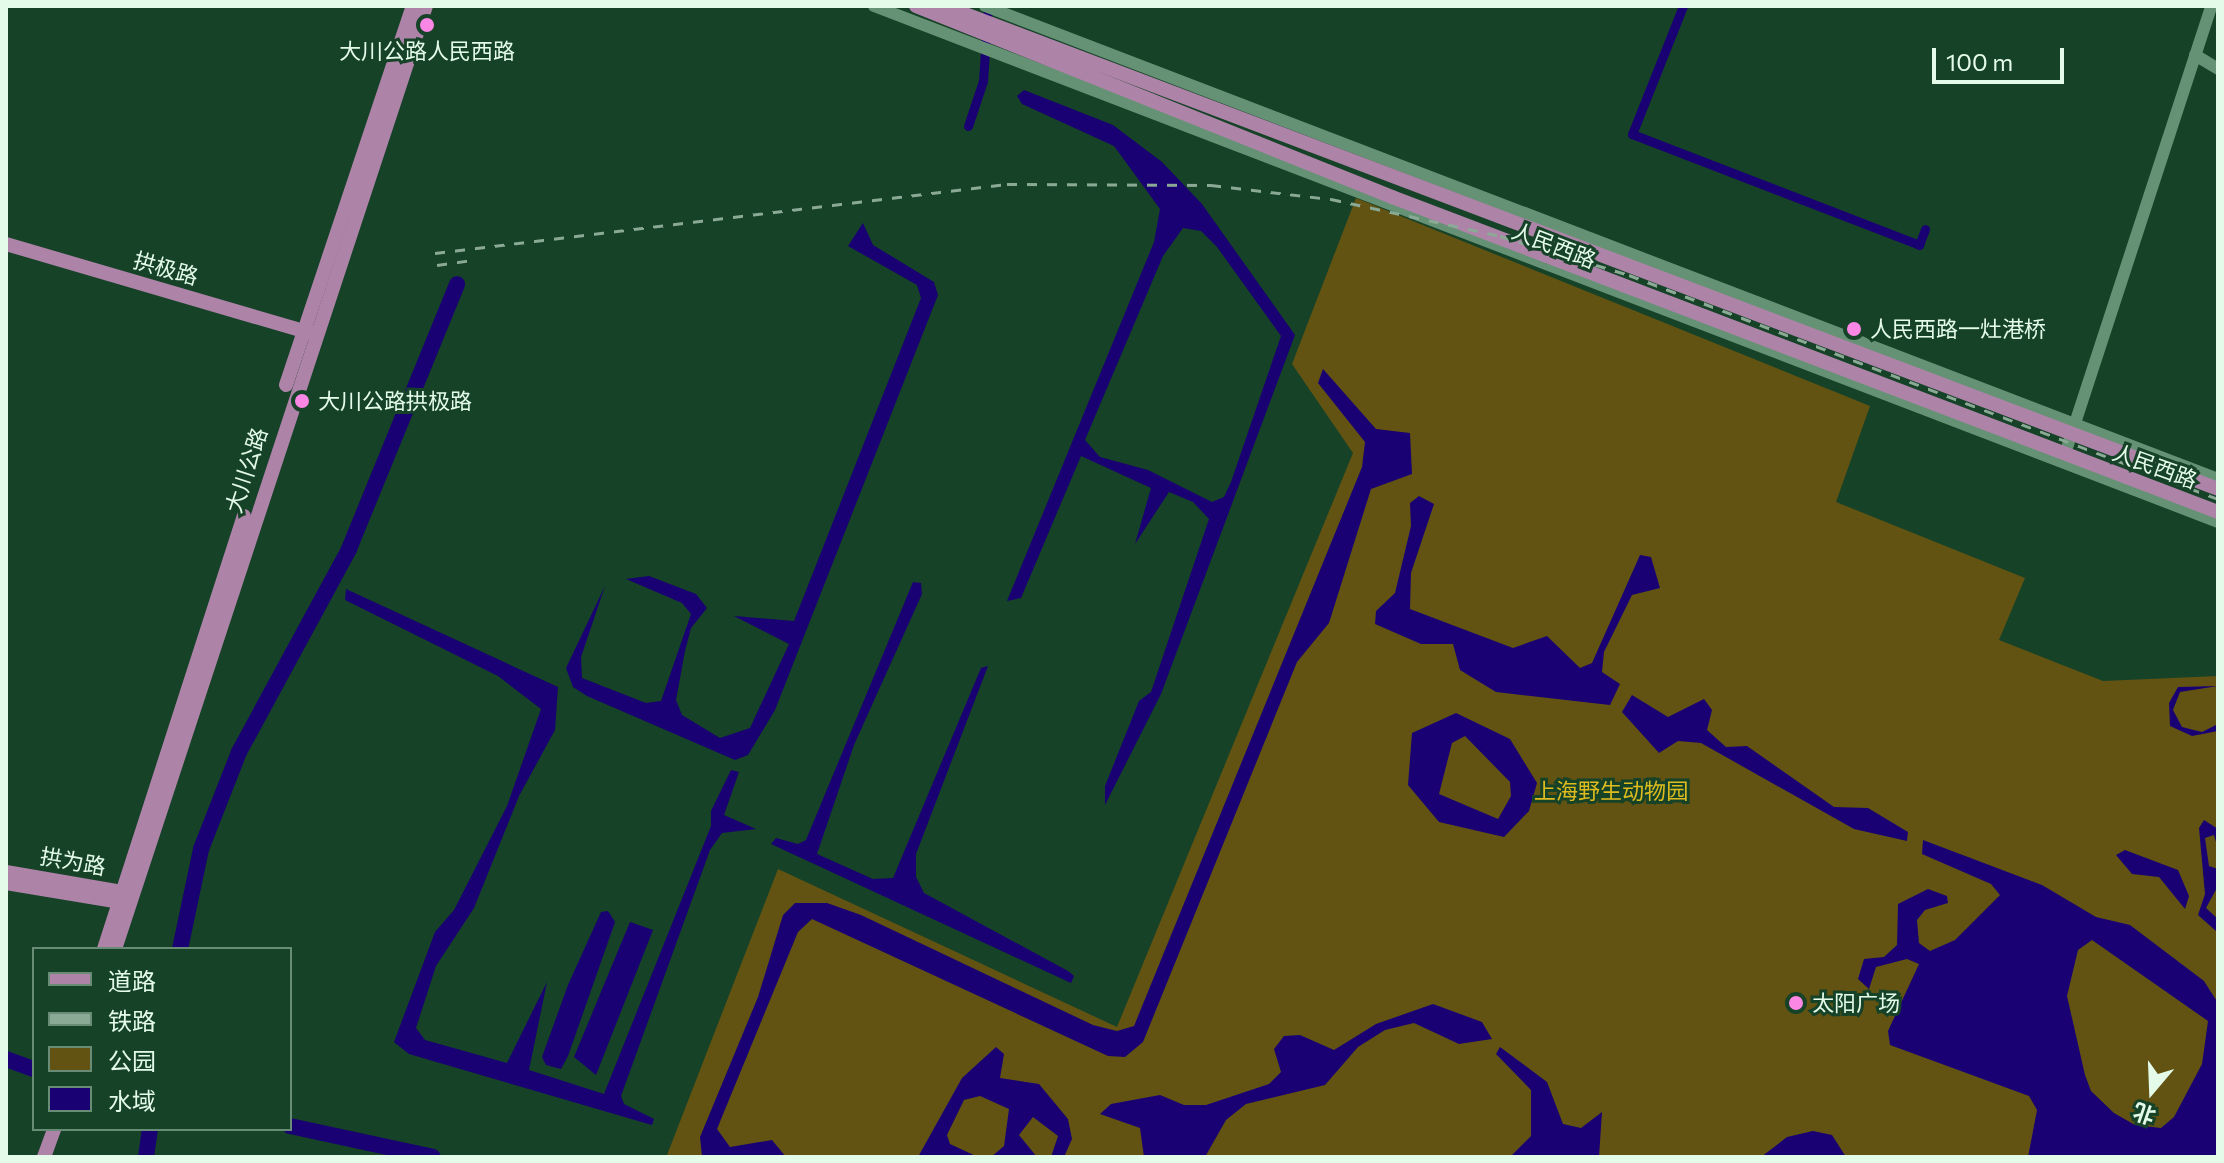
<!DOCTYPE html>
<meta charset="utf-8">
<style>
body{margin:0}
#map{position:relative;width:2224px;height:1163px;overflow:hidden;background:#164228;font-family:Commissioner,"Noto Sans SC",sans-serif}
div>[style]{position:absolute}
.green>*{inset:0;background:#625312}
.water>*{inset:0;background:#190073}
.canal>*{height:9px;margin:-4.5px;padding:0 4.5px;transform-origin:4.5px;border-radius:4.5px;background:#190073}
.river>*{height:16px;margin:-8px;padding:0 8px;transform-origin:8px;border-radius:8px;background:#190073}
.minor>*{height:12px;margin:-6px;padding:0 6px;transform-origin:6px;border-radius:6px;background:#659274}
.major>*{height:14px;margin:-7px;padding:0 7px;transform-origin:7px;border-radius:7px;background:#ae83a8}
.rail>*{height:3px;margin-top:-1.5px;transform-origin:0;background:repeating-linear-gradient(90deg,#8aaa95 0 10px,transparent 0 20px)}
.dots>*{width:22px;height:22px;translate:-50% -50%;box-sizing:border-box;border:4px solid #164228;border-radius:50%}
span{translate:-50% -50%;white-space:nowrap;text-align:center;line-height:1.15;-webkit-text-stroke:6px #164228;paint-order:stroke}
.poi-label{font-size:22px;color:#e4fbea}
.left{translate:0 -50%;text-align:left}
.street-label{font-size:22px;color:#e4fbea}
.park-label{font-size:22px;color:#debb1e}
.frame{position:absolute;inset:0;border:8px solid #e4fbea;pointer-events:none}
.legend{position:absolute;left:32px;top:947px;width:260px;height:184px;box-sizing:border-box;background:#164228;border:2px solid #688c76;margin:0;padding:10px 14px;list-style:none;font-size:24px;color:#e4fbea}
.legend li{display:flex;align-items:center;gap:16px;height:40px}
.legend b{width:40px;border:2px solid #688c76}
.north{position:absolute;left:2112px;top:1051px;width:80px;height:80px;-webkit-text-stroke:6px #164228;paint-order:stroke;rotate:199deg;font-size:22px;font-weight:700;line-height:32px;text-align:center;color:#e4fbea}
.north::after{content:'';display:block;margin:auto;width:28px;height:36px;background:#e4fbea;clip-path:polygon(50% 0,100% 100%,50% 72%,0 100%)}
.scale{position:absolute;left:1932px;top:48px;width:132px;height:36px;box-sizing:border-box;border:4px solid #e4fbea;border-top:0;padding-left:10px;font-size:24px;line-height:28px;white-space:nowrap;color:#e4fbea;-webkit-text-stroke:6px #164228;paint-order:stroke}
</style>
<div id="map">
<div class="green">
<div style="clip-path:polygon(1356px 198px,1870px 406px,1836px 502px,2025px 578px,1999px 640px,2103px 681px,2218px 676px,2218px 1157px,667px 1155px,778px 869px,1117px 1027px,1353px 453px,1292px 364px)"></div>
</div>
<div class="water">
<div style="clip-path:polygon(evenodd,1024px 90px,1113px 125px,1162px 162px,1202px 204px,1295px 335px,1161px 694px,1105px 805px,1105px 786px,1139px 701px,1151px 692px,1209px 519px,1193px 502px,1169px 492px,1135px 544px,1151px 488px,1081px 456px,1021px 598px,1007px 601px,1154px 242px,1160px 209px,1114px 146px,1022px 104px,1017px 96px,1024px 90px,1183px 228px,1201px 231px,1217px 247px,1281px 336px,1231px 482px,1224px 497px,1212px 502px,1148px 470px,1100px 457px,1085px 440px,1163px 256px,1183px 228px)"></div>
<div style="clip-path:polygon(863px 223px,873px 245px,934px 282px,938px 295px,775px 710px,748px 755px,735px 760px,587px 696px,573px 687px,566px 668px,605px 586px,581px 657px,582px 678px,646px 703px,661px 701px,691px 614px,682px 603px,626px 579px,649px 576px,696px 594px,707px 608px,691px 628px,685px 651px,676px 700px,682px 715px,720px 738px,750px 728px,789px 644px,734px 616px,794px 621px,921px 298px,917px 285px,848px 246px)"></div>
<div style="clip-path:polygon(1323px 369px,1376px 429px,1410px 433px,1412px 474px,1371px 489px,1329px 623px,1297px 662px,1143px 1042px,1125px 1057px,1108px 1056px,812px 919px,798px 932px,717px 1129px,730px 1147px,772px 1140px,786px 1157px,702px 1156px,700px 1137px,758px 997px,783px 915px,795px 903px,827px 903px,861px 915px,1093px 1025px,1117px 1031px,1134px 1026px,1362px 467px,1365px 442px,1318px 383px)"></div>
<div style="clip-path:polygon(1419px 496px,1434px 504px,1411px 573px,1410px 609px,1513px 648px,1547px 636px,1580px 668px,1592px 663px,1640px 555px,1651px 557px,1660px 588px,1632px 595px,1604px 652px,1602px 672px,1620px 684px,1610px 705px,1496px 692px,1460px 670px,1453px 644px,1421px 644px,1375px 624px,1376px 611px,1395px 593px,1411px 526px,1410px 503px)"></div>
<div style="clip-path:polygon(913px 582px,921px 583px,922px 594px,854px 745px,817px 854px,873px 879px,893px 878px,981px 668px,988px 666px,916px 854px,916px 877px,924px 893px,1068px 971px,1074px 976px,1071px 983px,771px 844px,776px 838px,798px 844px,806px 840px)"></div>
<div style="clip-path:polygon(346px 589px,558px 687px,555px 730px,519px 796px,474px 908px,436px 966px,416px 1028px,425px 1040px,507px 1063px,547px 982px,529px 1070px,604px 1094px,711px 826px,711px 811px,731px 770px,739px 772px,724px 815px,756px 829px,722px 833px,710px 850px,621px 1096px,624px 1104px,654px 1119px,652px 1125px,409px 1054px,394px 1042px,435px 932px,454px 910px,507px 806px,541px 709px,498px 676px,345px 600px)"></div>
<div style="clip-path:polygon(2218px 686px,2180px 692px,2173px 710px,2182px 727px,2202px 732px,2218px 724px,2218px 731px,2192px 736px,2170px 726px,2169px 703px,2178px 687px)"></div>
<div style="clip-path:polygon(1632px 695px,1668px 717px,1704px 699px,1712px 710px,1707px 730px,1726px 747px,1747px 746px,1834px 807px,1868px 808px,1908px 832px,1907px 841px,1854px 829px,1701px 743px,1678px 741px,1659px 753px,1622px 712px)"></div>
<div style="clip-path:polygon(evenodd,1456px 713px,1510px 739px,1537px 783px,1529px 811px,1504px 837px,1439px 822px,1408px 785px,1412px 733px,1456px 713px,1465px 736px,1510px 782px,1511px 796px,1498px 819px,1439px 794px,1452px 743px,1465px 736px)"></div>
<div style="clip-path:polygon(2204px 820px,2218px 829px,2218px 849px,2214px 835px,2205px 838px,2209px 866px,2218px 869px,2218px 886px,2206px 908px,2218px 919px,2216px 931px,2198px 915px,2205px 894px,2199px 828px)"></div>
<div style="clip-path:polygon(evenodd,1923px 840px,2042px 885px,2096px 917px,2130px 925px,2204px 981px,2218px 1003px,2218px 1157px,2028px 1157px,2037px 1110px,2029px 1096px,1890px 1045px,1888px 1031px,1919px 964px,1907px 959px,1876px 967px,1869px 989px,1858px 979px,1864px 959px,1884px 957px,1897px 945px,1898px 904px,1928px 889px,1947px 896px,1948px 903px,1925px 910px,1917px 920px,1919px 943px,1930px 951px,1955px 940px,2000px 895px,1991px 884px,1922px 854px,1923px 840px,2092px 940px,2208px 1021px,2202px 1064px,2174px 1117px,2161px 1128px,2135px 1125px,2114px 1113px,2091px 1091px,2085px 1075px,2067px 996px,2078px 950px,2092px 940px)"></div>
<div style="clip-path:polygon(2125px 850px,2178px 870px,2189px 896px,2185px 909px,2159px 877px,2132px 874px,2116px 855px)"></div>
<div style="clip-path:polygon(608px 911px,615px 922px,568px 1056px,561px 1069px,546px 1065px,542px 1057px,568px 985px,601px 912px)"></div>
<div style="clip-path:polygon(630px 922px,653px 930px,596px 1075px,574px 1057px)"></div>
<div style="clip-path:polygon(1433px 1004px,1482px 1022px,1492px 1039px,1459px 1044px,1414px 1023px,1385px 1030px,1358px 1047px,1325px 1085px,1246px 1104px,1226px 1120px,1205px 1157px,1144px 1157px,1140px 1128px,1100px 1114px,1111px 1104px,1160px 1095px,1184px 1105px,1206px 1105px,1269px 1084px,1281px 1072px,1274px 1049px,1284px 1036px,1300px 1035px,1334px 1050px,1376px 1024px)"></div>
<div style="clip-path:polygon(996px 1047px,1004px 1054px,1000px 1078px,1039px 1084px,1068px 1119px,1072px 1139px,1064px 1157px,1051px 1157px,1058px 1136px,1033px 1117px,1019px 1135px,1037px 1157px,991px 1157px,1004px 1146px,1009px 1109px,980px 1096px,964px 1100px,947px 1135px,950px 1144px,978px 1157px,918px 1157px,962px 1078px)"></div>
<div style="clip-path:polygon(1500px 1047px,1547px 1082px,1563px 1124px,1581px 1128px,1602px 1112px,1599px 1157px,1510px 1157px,1531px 1136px,1531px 1090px,1496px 1054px)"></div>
<div style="clip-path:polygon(1813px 1131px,1832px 1135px,1846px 1157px,1761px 1157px,1787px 1137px)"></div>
</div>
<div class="canal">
<div style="left:1683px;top:6px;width:138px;rotate:111.7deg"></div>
<div style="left:1632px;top:134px;width:308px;rotate:21.1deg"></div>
<div style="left:1919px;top:245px;width:17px;rotate:-69deg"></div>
<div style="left:968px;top:126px;width:47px;rotate:-71.6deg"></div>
<div style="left:983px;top:81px;width:75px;rotate:-86.2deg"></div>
</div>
<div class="river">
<div style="left:180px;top:949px;width:102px;rotate:-78.1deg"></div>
<div style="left:201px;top:849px;width:104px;rotate:-68.6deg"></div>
<div style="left:239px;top:752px;width:231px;rotate:-61.5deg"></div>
<div style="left:349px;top:549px;width:286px;rotate:-67.8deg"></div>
<div style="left:6px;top:1059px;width:30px;rotate:20deg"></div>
<div style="left:290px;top:1126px;width:146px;rotate:12.2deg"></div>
<div style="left:146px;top:1157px;width:28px;rotate:-82deg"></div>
</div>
<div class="minor">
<div style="left:874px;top:6px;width:1440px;rotate:21deg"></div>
<div style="left:985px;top:6px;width:1321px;rotate:20.99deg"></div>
<div style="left:2195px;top:55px;width:27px;rotate:31deg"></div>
<div style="left:2063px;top:460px;width:478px;rotate:-71.9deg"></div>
</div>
<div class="major">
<div style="left:916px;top:6px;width:513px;rotate:21.86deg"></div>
<div style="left:1392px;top:197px;width:884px;rotate:20.87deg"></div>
<div style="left:944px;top:6px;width:1362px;rotate:20.76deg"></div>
<div style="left:6px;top:244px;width:320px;rotate:16.3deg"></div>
<div style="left:286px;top:385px;width:400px;rotate:-71.5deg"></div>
<div style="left:6px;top:872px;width:125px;rotate:9.7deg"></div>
<div style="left:6px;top:883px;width:116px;rotate:9.5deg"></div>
<div style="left:104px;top:949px;width:455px;rotate:-72.1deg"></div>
<div style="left:115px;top:949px;width:993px;rotate:-71.75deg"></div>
<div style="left:44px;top:1157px;width:30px;rotate:-70deg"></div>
</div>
<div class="rail">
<div style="left:435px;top:253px;width:576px;rotate:-6.88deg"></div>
<div style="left:1007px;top:184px;width:204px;rotate:0.3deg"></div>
<div style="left:1211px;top:185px;width:121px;rotate:6.7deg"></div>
<div style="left:1331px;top:199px;width:173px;rotate:12.3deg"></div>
<div style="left:1500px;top:236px;width:135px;rotate:16.8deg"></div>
<div style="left:1629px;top:275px;width:630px;rotate:20.82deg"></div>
<div style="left:437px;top:265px;width:35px;rotate:-8deg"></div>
</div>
<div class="dots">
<div style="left:427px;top:25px;background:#fb87e5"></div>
<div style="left:1854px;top:329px;background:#fb87e5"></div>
<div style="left:302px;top:401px;background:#fb87e5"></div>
<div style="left:1796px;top:1003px;background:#fb87e5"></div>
</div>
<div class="poi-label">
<span style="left:427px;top:51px">大川公路人民西路</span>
<span class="left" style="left:1870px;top:329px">人民西路一灶港桥</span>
<span class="left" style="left:318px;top:401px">大川公路拱极路</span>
<span class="left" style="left:1812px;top:1003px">太阳广场</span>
</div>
<div class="street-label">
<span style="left:1554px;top:245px;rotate:21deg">人民西路</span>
<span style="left:166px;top:268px;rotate:16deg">拱极路</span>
<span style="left:2155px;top:466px;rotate:20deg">人民西路</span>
<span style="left:246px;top:470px;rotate:-72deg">大川公路</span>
<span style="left:73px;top:861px;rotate:10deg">拱为路</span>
</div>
<div class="park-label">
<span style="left:1611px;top:791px">上海野生动物园</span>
</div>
<div class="frame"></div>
<ul class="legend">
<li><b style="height:10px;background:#ae83a8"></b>道路</li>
<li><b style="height:10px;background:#8aaa95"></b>铁路</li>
<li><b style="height:22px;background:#625312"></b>公园</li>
<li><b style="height:22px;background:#190073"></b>水域</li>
</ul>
<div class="north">北</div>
<div class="scale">100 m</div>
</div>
